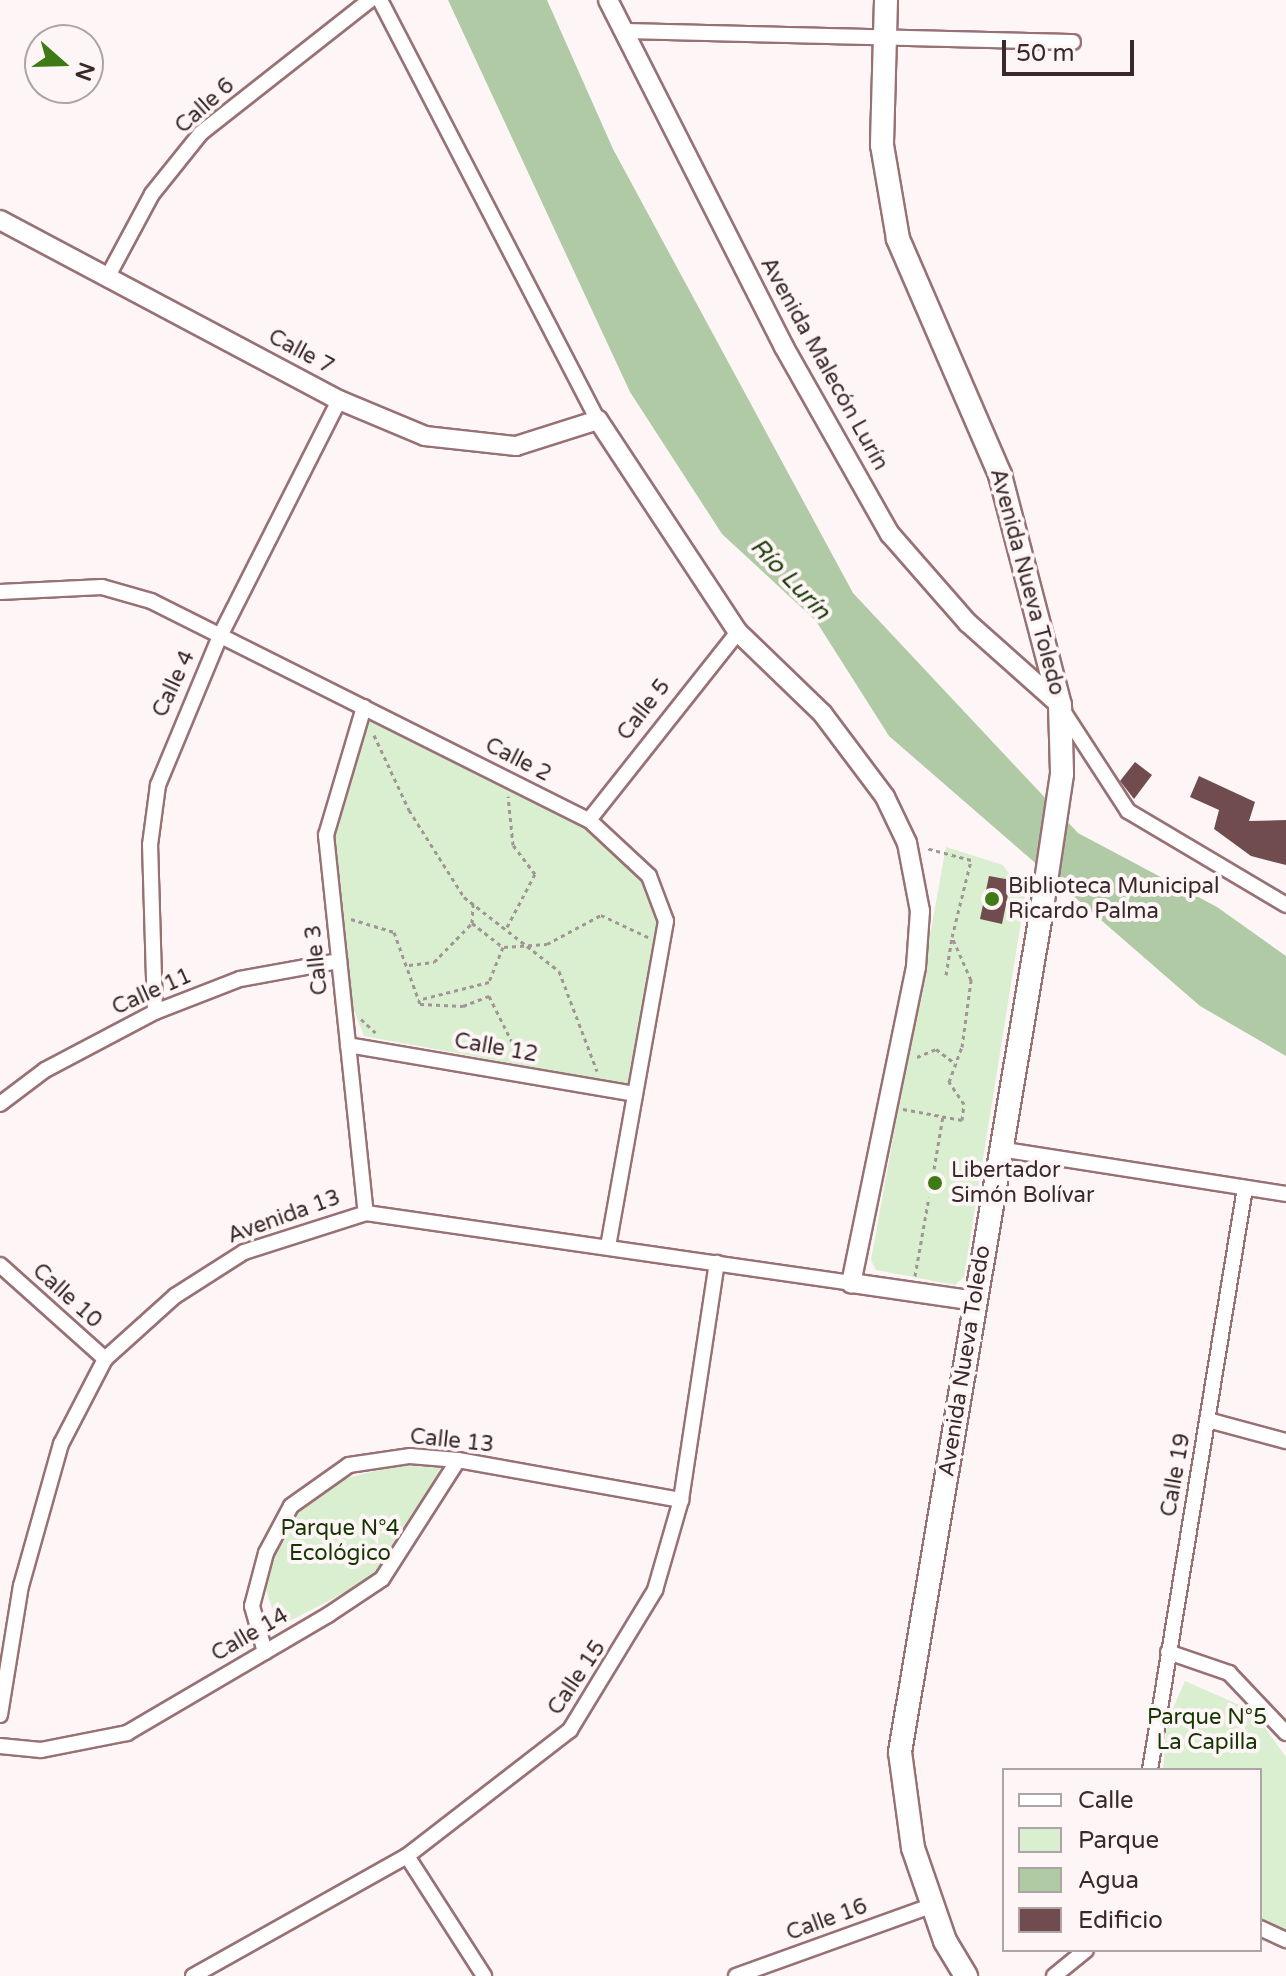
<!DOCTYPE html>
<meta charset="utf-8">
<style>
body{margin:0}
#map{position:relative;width:1286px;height:1976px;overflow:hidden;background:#fef5f6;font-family:"Varela Round",sans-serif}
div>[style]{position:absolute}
.green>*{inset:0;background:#d9efcf}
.water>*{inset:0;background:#b0caa5}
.building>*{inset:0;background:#704c4f}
.path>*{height:3px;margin-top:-1.5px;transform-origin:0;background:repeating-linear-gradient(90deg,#a29597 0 4px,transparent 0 8px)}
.roads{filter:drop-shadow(2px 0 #987175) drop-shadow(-2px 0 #987175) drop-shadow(0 2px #987175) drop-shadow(0 -2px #987175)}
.minor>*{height:14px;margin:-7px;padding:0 7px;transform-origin:7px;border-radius:7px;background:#fff}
.tertiary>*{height:18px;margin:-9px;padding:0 9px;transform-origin:9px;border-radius:9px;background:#fff}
.primary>*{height:22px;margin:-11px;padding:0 11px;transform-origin:11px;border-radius:11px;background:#fff}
.dots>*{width:22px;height:22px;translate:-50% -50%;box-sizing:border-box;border:4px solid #fef5f6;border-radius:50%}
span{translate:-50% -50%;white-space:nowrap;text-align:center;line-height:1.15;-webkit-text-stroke:8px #fef5f6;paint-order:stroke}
.street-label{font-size:22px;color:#3a292b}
.poi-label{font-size:22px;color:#3a292b}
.left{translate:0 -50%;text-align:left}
.park-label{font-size:22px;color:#153600}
.water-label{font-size:24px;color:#1c3d07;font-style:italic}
.legend{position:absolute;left:1002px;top:1768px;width:260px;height:184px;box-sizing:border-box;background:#fef5f6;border:2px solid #b0a3a5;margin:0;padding:10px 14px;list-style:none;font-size:24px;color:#3a292b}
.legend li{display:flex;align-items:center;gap:16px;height:40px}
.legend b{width:40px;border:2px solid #b0a3a5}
.north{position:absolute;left:24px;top:24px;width:80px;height:80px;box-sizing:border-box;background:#fef5f6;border:2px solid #b0a3a5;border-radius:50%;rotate:110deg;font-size:22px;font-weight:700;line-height:32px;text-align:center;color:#3a292b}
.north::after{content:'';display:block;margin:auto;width:28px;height:36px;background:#3e7b16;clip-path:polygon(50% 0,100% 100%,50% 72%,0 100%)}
.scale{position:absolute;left:1002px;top:40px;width:132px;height:36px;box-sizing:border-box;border:4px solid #3a292b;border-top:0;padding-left:10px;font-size:24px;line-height:28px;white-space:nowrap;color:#3a292b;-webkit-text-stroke:6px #fef5f6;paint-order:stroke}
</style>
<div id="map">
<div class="green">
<div style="clip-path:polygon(366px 713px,588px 829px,641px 875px,660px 918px,630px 1085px,364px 1036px,353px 1008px,332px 835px)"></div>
<div style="clip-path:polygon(946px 847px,1003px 865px,1025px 897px,964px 1277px,955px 1285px,876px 1270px,871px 1260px)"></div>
<div style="clip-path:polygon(411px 1462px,442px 1465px,395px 1552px,369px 1580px,278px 1627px,263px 1580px,279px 1536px,303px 1505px,339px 1480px)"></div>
<div style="clip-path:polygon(1185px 1681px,1253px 1711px,1286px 1757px,1286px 1932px,1260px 1922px,1260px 1770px,1163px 1770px,1167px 1722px)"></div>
</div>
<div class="water">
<div style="clip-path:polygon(448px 0,547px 0,613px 149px,853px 593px,1078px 833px,1217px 907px,1286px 956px,1286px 1056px,1200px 1006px,889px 736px,816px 621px,722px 534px,630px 392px)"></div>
</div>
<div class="building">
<div style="clip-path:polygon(1135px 762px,1152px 775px,1134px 799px,1120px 781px)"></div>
<div style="clip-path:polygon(1199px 776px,1255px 802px,1249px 821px,1286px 820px,1286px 865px,1251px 856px,1214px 829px,1219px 810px,1190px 797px)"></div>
<div style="clip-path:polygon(989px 876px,1011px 880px,1002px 924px,980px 919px)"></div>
</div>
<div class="path">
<div style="left:374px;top:735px;width:83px;rotate:65deg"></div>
<div style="left:409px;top:810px;width:103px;rotate:57.7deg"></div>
<div style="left:464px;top:897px;width:120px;rotate:37.9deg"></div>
<div style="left:559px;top:971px;width:107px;rotate:69.2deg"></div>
<div style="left:351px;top:919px;width:45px;rotate:16.8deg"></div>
<div style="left:394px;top:932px;width:77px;rotate:70.1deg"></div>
<div style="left:420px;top:1004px;width:43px;rotate:2.7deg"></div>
<div style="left:463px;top:1006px;width:28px;rotate:-21deg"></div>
<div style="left:489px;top:996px;width:72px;rotate:63.4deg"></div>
<div style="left:472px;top:923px;width:19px;rotate:-87deg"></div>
<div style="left:507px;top:927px;width:60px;rotate:-62.2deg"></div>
<div style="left:535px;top:874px;width:36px;rotate:-127deg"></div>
<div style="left:513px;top:845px;width:49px;rotate:-95.8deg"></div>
<div style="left:504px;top:947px;width:43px;rotate:-4deg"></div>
<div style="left:547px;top:944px;width:61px;rotate:-28.2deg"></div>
<div style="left:601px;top:915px;width:52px;rotate:25.1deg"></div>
<div style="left:409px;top:965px;width:25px;rotate:-7deg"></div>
<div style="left:434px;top:962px;width:54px;rotate:-45.7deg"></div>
<div style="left:472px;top:923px;width:39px;rotate:38deg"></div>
<div style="left:503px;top:947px;width:38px;rotate:112deg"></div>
<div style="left:489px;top:982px;width:73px;rotate:165.8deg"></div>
<div style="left:946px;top:975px;width:38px;rotate:-81deg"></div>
<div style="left:361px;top:1019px;width:21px;rotate:43deg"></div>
<div style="left:917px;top:1057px;width:21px;rotate:-23deg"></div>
<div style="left:936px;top:1049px;width:25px;rotate:37deg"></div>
<div style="left:903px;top:1109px;width:60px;rotate:10.6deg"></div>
<div style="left:962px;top:1120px;width:16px;rotate:-83deg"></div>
<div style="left:964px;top:1104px;width:27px;rotate:-124deg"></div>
<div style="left:949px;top:1082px;width:37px;rotate:-70deg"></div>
<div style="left:962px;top:1047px;width:68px;rotate:-82.3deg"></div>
<div style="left:971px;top:980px;width:47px;rotate:-113.8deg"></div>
<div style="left:952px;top:937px;width:79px;rotate:-76.1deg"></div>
<div style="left:971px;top:860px;width:47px;rotate:-165.1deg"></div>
<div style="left:934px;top:1169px;width:54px;rotate:-80.4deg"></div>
<div style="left:961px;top:1190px;width:15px;rotate:11deg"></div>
<div style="left:915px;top:1276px;width:80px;rotate:-80deg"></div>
</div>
<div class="roads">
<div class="minor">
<div style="left:380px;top:0;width:473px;rotate:62.6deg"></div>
<div style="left:623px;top:31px;width:450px;rotate:1.4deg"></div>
<div style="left:107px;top:278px;width:95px;rotate:-61.8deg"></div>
<div style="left:152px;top:194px;width:78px;rotate:-51.2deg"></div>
<div style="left:201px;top:133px;width:215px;rotate:-38.2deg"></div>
<div style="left:0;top:592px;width:102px;rotate:-2.8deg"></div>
<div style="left:102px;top:587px;width:51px;rotate:15.9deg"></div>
<div style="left:151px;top:601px;width:490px;rotate:26.6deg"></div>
<div style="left:589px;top:820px;width:82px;rotate:43deg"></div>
<div style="left:649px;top:876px;width:48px;rotate:69.3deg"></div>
<div style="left:666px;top:921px;width:330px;rotate:100.1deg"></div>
<div style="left:364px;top:707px;width:134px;rotate:106.5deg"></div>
<div style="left:326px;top:835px;width:380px;rotate:84deg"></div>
<div style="left:1063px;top:711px;width:119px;rotate:57deg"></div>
<div style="left:1128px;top:811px;width:184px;rotate:30.7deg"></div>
<div style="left:589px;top:820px;width:240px;rotate:-51.6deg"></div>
<div style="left:155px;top:1012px;width:167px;rotate:-91.7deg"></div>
<div style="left:150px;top:845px;width:61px;rotate:-82.4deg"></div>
<div style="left:158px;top:785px;width:161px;rotate:-67.4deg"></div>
<div style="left:220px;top:636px;width:264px;rotate:-63.2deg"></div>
<div style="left:348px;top:1045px;width:291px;rotate:9.7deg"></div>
<div style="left:0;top:1104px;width:56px;rotate:-37.1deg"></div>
<div style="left:45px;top:1070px;width:124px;rotate:-27.8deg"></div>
<div style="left:155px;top:1012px;width:91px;rotate:-21.2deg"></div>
<div style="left:240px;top:979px;width:101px;rotate:-10.3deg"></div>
<div style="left:999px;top:1149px;width:291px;rotate:8.9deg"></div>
<div style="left:0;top:1265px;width:141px;rotate:41.8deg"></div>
<div style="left:1208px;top:1420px;width:81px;rotate:15.1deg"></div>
<div style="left:265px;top:1652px;width:48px;rotate:-105.8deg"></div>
<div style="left:252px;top:1606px;width:55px;rotate:-75.2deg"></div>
<div style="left:266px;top:1553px;width:53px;rotate:-62deg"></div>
<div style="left:291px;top:1506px;width:71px;rotate:-35.3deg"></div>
<div style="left:349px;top:1465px;width:62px;rotate:-8.4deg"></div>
<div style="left:410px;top:1456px;width:48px;rotate:4.8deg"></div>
<div style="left:458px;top:1460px;width:227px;rotate:10.2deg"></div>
<div style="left:1168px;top:1652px;width:65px;rotate:19deg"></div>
<div style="left:1229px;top:1673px;width:83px;rotate:46.5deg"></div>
<div style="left:0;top:1715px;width:131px;rotate:-80.8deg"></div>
<div style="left:21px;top:1586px;width:148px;rotate:-74.3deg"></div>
<div style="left:61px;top:1444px;width:96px;rotate:-62.6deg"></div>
<div style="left:105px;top:1359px;width:94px;rotate:-42deg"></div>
<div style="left:175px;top:1296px;width:82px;rotate:-32.5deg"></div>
<div style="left:244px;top:1252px;width:128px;rotate:-17.7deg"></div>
<div style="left:366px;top:1213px;width:490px;rotate:8.2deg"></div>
<div style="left:0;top:1746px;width:41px;rotate:5.6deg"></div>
<div style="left:41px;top:1750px;width:88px;rotate:-11.2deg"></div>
<div style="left:127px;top:1733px;width:233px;rotate:-30.4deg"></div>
<div style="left:328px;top:1615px;width:65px;rotate:-33.7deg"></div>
<div style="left:382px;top:1579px;width:141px;rotate:-57.4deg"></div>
<div style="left:1150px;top:1770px;width:590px;rotate:-80.73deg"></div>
<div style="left:407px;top:1856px;width:143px;rotate:57.3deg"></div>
<div style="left:1260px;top:1928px;width:29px;rotate:25deg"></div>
<div style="left:193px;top:1976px;width:245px;rotate:-29.3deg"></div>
<div style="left:407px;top:1856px;width:206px;rotate:-37.7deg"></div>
<div style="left:570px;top:1730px;width:164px;rotate:-58.7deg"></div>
<div style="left:655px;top:1590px;width:94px;rotate:-73.9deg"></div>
<div style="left:681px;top:1500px;width:240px;rotate:-81.4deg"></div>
<div style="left:736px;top:1976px;width:209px;rotate:-19.8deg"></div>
<div style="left:1054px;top:1976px;width:41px;rotate:-39.1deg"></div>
</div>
<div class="tertiary">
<div style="left:608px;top:0;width:389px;rotate:63.1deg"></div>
<div style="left:784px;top:347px;width:215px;rotate:60.5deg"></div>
<div style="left:890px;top:534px;width:118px;rotate:48.8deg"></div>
<div style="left:968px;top:623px;width:123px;rotate:41.7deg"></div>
<div style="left:0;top:220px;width:384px;rotate:28deg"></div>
<div style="left:339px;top:400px;width:93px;rotate:22.7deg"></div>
<div style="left:425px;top:436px;width:92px;rotate:6.3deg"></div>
<div style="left:516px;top:446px;width:86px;rotate:-17.6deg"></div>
<div style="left:598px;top:420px;width:254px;rotate:56.6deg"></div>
<div style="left:738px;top:632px;width:117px;rotate:44deg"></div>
<div style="left:822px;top:713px;width:105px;rotate:53.1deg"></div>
<div style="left:885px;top:797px;width:51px;rotate:64.4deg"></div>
<div style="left:907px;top:843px;width:69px;rotate:79.2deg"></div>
<div style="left:920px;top:911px;width:56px;rotate:94.1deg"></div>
<div style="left:916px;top:967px;width:323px;rotate:101.6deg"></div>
<div style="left:851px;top:1283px;width:126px;rotate:8.2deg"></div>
</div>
<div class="primary">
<div style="left:886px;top:0;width:145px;rotate:91.6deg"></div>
<div style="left:882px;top:145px;width:95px;rotate:80.3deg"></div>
<div style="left:898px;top:239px;width:257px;rotate:66.6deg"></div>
<div style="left:1000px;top:475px;width:238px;rotate:75.4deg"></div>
<div style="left:1060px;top:705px;width:69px;rotate:88.3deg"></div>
<div style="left:1062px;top:774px;width:135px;rotate:98.5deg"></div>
<div style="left:1042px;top:908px;width:856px;rotate:99.55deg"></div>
<div style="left:900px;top:1752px;width:97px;rotate:82.3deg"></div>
<div style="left:913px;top:1848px;width:98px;rotate:71deg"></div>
<div style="left:945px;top:1941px;width:41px;rotate:59deg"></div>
</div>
</div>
<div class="dots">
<div style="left:992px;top:899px;background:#3e7b16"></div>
<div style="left:935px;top:1183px;background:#3e7b16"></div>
</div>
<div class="street-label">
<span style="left:205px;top:106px;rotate:-42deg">Calle 6</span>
<span style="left:301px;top:352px;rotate:28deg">Calle 7</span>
<span style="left:824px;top:364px;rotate:61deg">Avenida Malecón Lurín</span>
<span style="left:1027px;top:582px;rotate:75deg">Avenida Nueva Toledo</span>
<span style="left:174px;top:684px;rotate:-65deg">Calle 4</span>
<span style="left:644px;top:710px;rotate:-52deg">Calle 5</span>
<span style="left:518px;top:760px;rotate:27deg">Calle 2</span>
<span style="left:317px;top:960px;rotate:-96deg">Calle 3</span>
<span style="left:152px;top:992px;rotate:-24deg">Calle 11</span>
<span style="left:496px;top:1048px;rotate:10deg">Calle 12</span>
<span style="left:284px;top:1217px;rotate:-20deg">Avenida 13</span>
<span style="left:67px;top:1296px;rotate:42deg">Calle 10</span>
<span style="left:965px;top:1361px;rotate:-81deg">Avenida Nueva Toledo</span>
<span style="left:452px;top:1441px;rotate:6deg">Calle 13</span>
<span style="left:1176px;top:1475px;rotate:-80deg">Calle 19</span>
<span style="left:250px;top:1635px;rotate:-30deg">Calle 14</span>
<span style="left:577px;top:1678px;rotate:-56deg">Calle 15</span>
<span style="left:827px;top:1920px;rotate:-20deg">Calle 16</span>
</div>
<div class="poi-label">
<span class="left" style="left:1008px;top:899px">Biblioteca Municipal<br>Ricardo Palma</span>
<span class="left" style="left:951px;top:1183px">Libertador<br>Simón Bolívar</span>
</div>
<div class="park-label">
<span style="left:340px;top:1541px">Parque N°4<br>Ecológico</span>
<span style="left:1207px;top:1730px">Parque N°5<br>La Capilla</span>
</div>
<div class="water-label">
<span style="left:790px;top:579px;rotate:46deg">Río Lurín</span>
</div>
<ul class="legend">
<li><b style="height:10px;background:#fff"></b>Calle</li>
<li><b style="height:22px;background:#d9efcf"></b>Parque</li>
<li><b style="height:22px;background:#b0caa5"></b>Agua</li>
<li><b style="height:22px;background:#704c4f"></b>Edificio</li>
</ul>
<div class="north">N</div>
<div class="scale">50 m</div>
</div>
